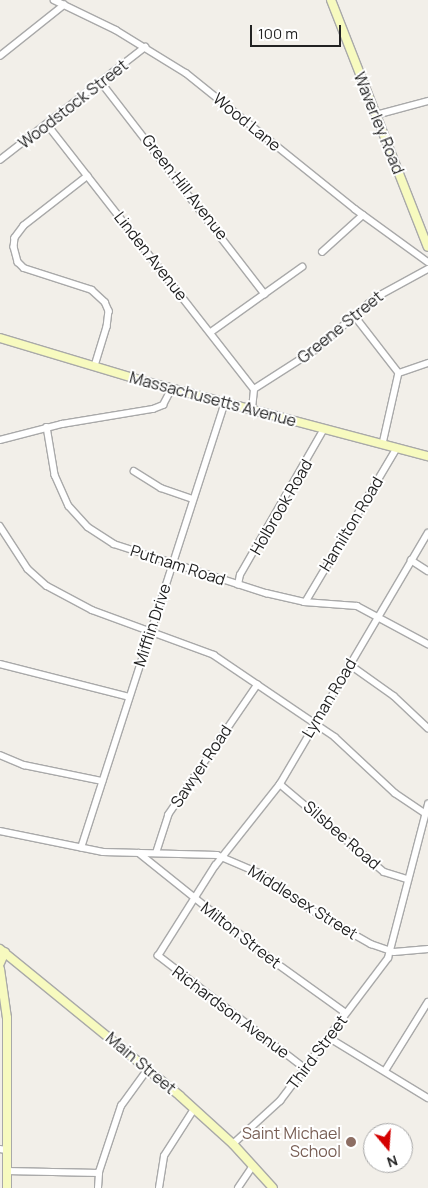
<!DOCTYPE html>
<style>
body{margin:0}
#map{position:relative;width:428px;height:1188px;overflow:hidden;background:#f2efe9;font-family:Manrope,sans-serif}
div>[style]{position:absolute}
.roads{filter:drop-shadow(1px 0 #a9a9a9) drop-shadow(-1px 0 #a9a9a9) drop-shadow(0 1px #a9a9a9) drop-shadow(0 -1px #a9a9a9)}
.street>*{height:5.5px;margin:-2.75px;padding:0 2.75px;transform-origin:2.75px;border-radius:2.75px;background:#fff}
.secondary>*{height:8px;margin:-4px;padding:0 4px;transform-origin:4px;border-radius:4px;background:#f7fabf}
.dots>*{width:14px;height:14px;translate:-50% -50%;box-sizing:border-box;border:2px solid #fff;border-radius:50%}
span{translate:-50% -50%;white-space:nowrap;text-align:center;line-height:1.15;-webkit-text-stroke:4px #fff;paint-order:stroke}
.street-label{font-size:16px;color:#222}
.education-label{font-size:16px;color:#785e54}
.right{translate:-100% -50%;text-align:right}
.north{position:absolute;left:363px;top:1123px;width:50px;height:50px;box-sizing:border-box;background:#fff;border:1px solid #a7a7a7;border-radius:50%;rotate:162deg;font-size:14px;font-weight:700;line-height:20px;text-align:center;color:#222}
.north::after{content:'';display:block;margin:auto;width:18px;height:22px;background:#d40000;clip-path:polygon(50% 0,100% 100%,50% 72%,0 100%)}
.scale{position:absolute;left:250px;top:25px;width:91px;height:22px;box-sizing:border-box;border:2px solid #222;border-top:0;padding-left:6px;font-size:15px;line-height:18px;white-space:nowrap;color:#222;-webkit-text-stroke:4px #fff;paint-order:stroke}
</style>
<div id="map">
<div class="roads">
<div class="street">
<div style="left:54px;top:0;width:69px;rotate:25.8deg"></div>
<div style="left:116px;top:30px;width:82px;rotate:31.6deg"></div>
<div style="left:186px;top:73px;width:217px;rotate:38.8deg"></div>
<div style="left:355px;top:209px;width:90px;rotate:36deg"></div>
<div style="left:0;top:56px;width:82px;rotate:-38.6deg"></div>
<div style="left:101px;top:82px;width:268px;rotate:52.3deg"></div>
<div style="left:376px;top:115px;width:54px;rotate:-15.1deg"></div>
<div style="left:47px;top:124px;width:336px;rotate:52deg"></div>
<div style="left:0;top:160px;width:184px;rotate:-37.9deg"></div>
<div style="left:88px;top:176px;width:81px;rotate:142deg"></div>
<div style="left:24px;top:226px;width:15px;rotate:127deg"></div>
<div style="left:15px;top:238px;width:9px;rotate:96deg"></div>
<div style="left:14px;top:247px;width:16px;rotate:75deg"></div>
<div style="left:18px;top:262px;width:8px;rotate:45deg"></div>
<div style="left:24px;top:268px;width:71px;rotate:17.9deg"></div>
<div style="left:92px;top:290px;width:18px;rotate:43deg"></div>
<div style="left:105px;top:302px;width:10px;rotate:66deg"></div>
<div style="left:109px;top:311px;width:16px;rotate:97deg"></div>
<div style="left:107px;top:327px;width:41px;rotate:107.1deg"></div>
<div style="left:322px;top:252px;width:55px;rotate:-42.1deg"></div>
<div style="left:354px;top:315px;width:73px;rotate:52.2deg"></div>
<div style="left:399px;top:373px;width:73px;rotate:102.7deg"></div>
<div style="left:211px;top:332px;width:112px;rotate:-35.5deg"></div>
<div style="left:399px;top:373px;width:31px;rotate:-19deg"></div>
<div style="left:254px;top:389px;width:72px;rotate:-32.6deg"></div>
<div style="left:315px;top:350px;width:79px;rotate:-40.9deg"></div>
<div style="left:375px;top:298px;width:60px;rotate:-28.7deg"></div>
<div style="left:252px;top:409px;width:20px;rotate:-84deg"></div>
<div style="left:47px;top:427px;width:49px;rotate:80.5deg"></div>
<div style="left:55px;top:475px;width:34px;rotate:66deg"></div>
<div style="left:69px;top:506px;width:28px;rotate:48deg"></div>
<div style="left:88px;top:527px;width:31px;rotate:33deg"></div>
<div style="left:114px;top:544px;width:160px;rotate:17.9deg"></div>
<div style="left:266px;top:593px;width:39px;rotate:13deg"></div>
<div style="left:304px;top:602px;width:53px;rotate:4.3deg"></div>
<div style="left:357px;top:606px;width:81px;rotate:28.2deg"></div>
<div style="left:0;top:440px;width:64px;rotate:-14.5deg"></div>
<div style="left:62px;top:424px;width:92px;rotate:-9.4deg"></div>
<div style="left:153px;top:409px;width:11px;rotate:-22deg"></div>
<div style="left:163px;top:405px;width:19px;rotate:-62deg"></div>
<div style="left:134px;top:471px;width:32px;rotate:32deg"></div>
<div style="left:161px;top:488px;width:34px;rotate:19deg"></div>
<div style="left:0;top:526px;width:51px;rotate:56.9deg"></div>
<div style="left:28px;top:569px;width:25px;rotate:42deg"></div>
<div style="left:47px;top:586px;width:51px;rotate:28.1deg"></div>
<div style="left:92px;top:610px;width:130px;rotate:20.2deg"></div>
<div style="left:214px;top:655px;width:146px;rotate:34.1deg"></div>
<div style="left:335px;top:737px;width:82px;rotate:43deg"></div>
<div style="left:395px;top:793px;width:36px;rotate:34deg"></div>
<div style="left:411px;top:560px;width:20px;rotate:33deg"></div>
<div style="left:238px;top:585px;width:10px;rotate:-79deg"></div>
<div style="left:240px;top:575px;width:168px;rotate:-60.1deg"></div>
<div style="left:306px;top:601px;width:178px;rotate:-59.3deg"></div>
<div style="left:0;top:664px;width:133px;rotate:14.3deg"></div>
<div style="left:349px;top:664px;width:55px;rotate:35.4deg"></div>
<div style="left:394px;top:696px;width:47px;rotate:43.3deg"></div>
<div style="left:0;top:755px;width:26px;rotate:23deg"></div>
<div style="left:24px;top:765px;width:80px;rotate:11.6deg"></div>
<div style="left:280px;top:784px;width:136px;rotate:40.2deg"></div>
<div style="left:384px;top:872px;width:24px;rotate:17deg"></div>
<div style="left:0;top:831px;width:105px;rotate:11.5deg"></div>
<div style="left:103px;top:852px;width:114px;rotate:1.5deg"></div>
<div style="left:217px;top:855px;width:46px;rotate:23.2deg"></div>
<div style="left:259px;top:873px;width:66px;rotate:35.1deg"></div>
<div style="left:313px;top:911px;width:67px;rotate:29.6deg"></div>
<div style="left:371px;top:944px;width:24px;rotate:19deg"></div>
<div style="left:394px;top:952px;width:34px;rotate:-5deg"></div>
<div style="left:81px;top:848px;width:468px;rotate:-72.1deg"></div>
<div style="left:139px;top:853px;width:174px;rotate:38.7deg"></div>
<div style="left:275px;top:962px;width:87px;rotate:35.7deg"></div>
<div style="left:156px;top:853px;width:40px;rotate:-72deg"></div>
<div style="left:168px;top:815px;width:158px;rotate:-55.6deg"></div>
<div style="left:328px;top:1037px;width:117px;rotate:31.4deg"></div>
<div style="left:304px;top:1068px;width:184px;rotate:-142.5deg"></div>
<div style="left:158px;top:956px;width:107px;rotate:-57.7deg"></div>
<div style="left:215px;top:866px;width:105px;rotate:-51.6deg"></div>
<div style="left:280px;top:784px;width:291px;rotate:-59.5deg"></div>
<div style="left:385px;top:1071px;width:81px;rotate:-58.1deg"></div>
<div style="left:233px;top:1144px;width:64px;rotate:-42.5deg"></div>
<div style="left:280px;top:1101px;width:179px;rotate:-52.9deg"></div>
<div style="left:388px;top:958px;width:159px;rotate:-75.4deg"></div>
<div style="left:0;top:1149px;width:6px;rotate:9deg"></div>
<div style="left:6px;top:1171px;width:93px;rotate:1.2deg"></div>
<div style="left:98px;top:1188px;width:16px;rotate:-86deg"></div>
<div style="left:99px;top:1172px;width:70px;rotate:-71.6deg"></div>
<div style="left:121px;top:1106px;width:46px;rotate:-53.9deg"></div>
<div style="left:159px;top:1188px;width:32px;rotate:-81deg"></div>
<div style="left:164px;top:1156px;width:56px;rotate:-57.4deg"></div>
<div style="left:238px;top:1188px;width:27px;rotate:-56deg"></div>
</div>
<div class="secondary">
<div style="left:331px;top:0;width:265px;rotate:68.6deg"></div>
<div style="left:0;top:338px;width:153px;rotate:16.7deg"></div>
<div style="left:147px;top:382px;width:291px;rotate:14.8deg"></div>
<div style="left:0;top:949px;width:232px;rotate:39.2deg"></div>
<div style="left:180px;top:1096px;width:72px;rotate:42.2deg"></div>
<div style="left:233px;top:1144px;width:59px;rotate:47.7deg"></div>
<div style="left:0;top:963px;width:12px;rotate:-66deg"></div>
<div style="left:0;top:969px;width:49px;rotate:81.9deg"></div>
<div style="left:7px;top:1018px;width:170px;rotate:90deg"></div>
</div>
</div>
<div class="dots">
<div style="left:351px;top:1142px;background:#8d6e63"></div>
</div>
<div class="street-label">
<span style="left:73px;top:104px;rotate:-38deg">Woodstock Street</span>
<span style="left:247px;top:122px;rotate:39deg">Wood Lane</span>
<span style="left:379px;top:123px;rotate:68deg">Waverley Road</span>
<span style="left:185px;top:187px;rotate:52deg">Green Hill Avenue</span>
<span style="left:151px;top:256px;rotate:52deg">Linden Avenue</span>
<span style="left:340px;top:327px;rotate:-39deg">Greene Street</span>
<span style="left:213px;top:399px;rotate:15deg">Massachusetts Avenue</span>
<span style="left:281px;top:507px;rotate:-60deg">Holbrook Road</span>
<span style="left:351px;top:524px;rotate:-59deg">Hamilton Road</span>
<span style="left:178px;top:565px;rotate:18deg">Putnam Road</span>
<span style="left:152px;top:625px;rotate:-72deg">Mifflin Drive</span>
<span style="left:329px;top:698px;rotate:-59deg">Lyman Road</span>
<span style="left:201px;top:766px;rotate:-56deg">Sawyer Road</span>
<span style="left:342px;top:835px;rotate:41deg">Silsbee Road</span>
<span style="left:303px;top:902px;rotate:32deg">Middlesex Street</span>
<span style="left:241px;top:935px;rotate:38deg">Milton Street</span>
<span style="left:231px;top:1012px;rotate:37deg">Richardson Avenue</span>
<span style="left:317px;top:1052px;rotate:-53deg">Third Street</span>
<span style="left:141px;top:1063px;rotate:40deg">Main Street</span>
</div>
<div class="education-label">
<span class="right" style="left:341px;top:1142px">Saint Michael<br>School</span>
</div>
<div class="north">N</div>
<div class="scale">100 m</div>
</div>
